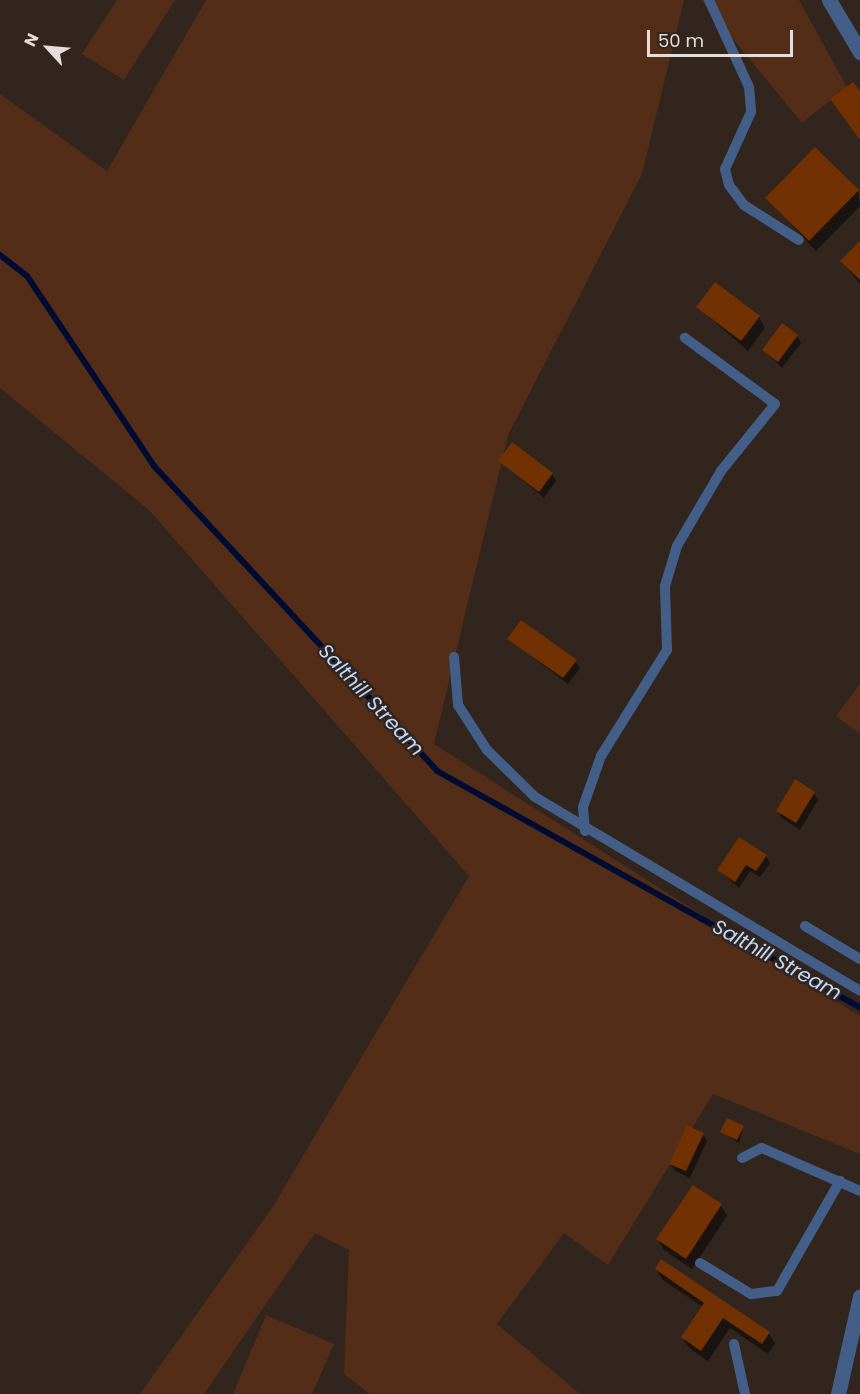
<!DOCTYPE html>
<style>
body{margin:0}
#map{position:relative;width:860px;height:1394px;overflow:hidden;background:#32251e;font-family:Poppins,sans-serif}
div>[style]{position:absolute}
.green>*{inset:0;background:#532d17}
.shadow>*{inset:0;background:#0007}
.stream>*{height:6px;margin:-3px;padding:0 3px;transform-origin:3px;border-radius:3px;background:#000b32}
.building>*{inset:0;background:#713102}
.service>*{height:10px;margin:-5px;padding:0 5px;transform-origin:5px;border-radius:5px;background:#435f88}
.minor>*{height:15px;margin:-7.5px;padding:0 7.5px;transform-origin:7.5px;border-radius:7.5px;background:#435f88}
.tertiary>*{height:15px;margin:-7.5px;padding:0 7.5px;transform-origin:7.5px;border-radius:7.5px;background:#435f88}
span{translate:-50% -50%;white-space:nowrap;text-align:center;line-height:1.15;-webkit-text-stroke:5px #32251e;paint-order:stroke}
.water-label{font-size:20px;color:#c1d9fb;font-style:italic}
.north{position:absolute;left:18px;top:18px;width:60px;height:60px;-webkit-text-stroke:4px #32251e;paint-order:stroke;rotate:296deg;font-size:16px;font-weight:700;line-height:24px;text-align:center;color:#e6ddd9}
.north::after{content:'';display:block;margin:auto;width:21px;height:27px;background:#e6ddd9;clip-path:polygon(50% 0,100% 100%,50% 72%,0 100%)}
.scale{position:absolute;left:647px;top:30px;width:146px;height:27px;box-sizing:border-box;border:3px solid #e6ddd9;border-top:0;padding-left:8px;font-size:18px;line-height:21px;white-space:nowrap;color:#e6ddd9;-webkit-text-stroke:4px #32251e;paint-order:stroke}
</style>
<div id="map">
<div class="green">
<div style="clip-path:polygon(117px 0,175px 0,124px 80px,82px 54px)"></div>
<div style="clip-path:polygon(206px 0,684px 0,642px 174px,508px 435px,434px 744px,860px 1016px,860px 1154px,713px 1094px,608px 1265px,564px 1233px,497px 1324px,580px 1394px,370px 1394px,344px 1374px,349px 1250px,315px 1233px,204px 1394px,140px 1394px,272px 1208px,469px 876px,149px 510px,0 388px,0 94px,107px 171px)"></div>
<div style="clip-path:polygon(701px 0,799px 0,847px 87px,802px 123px)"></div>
<div style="clip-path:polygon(860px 684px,860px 734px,836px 716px)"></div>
<div style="clip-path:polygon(266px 1315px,334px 1344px,312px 1394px,233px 1394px)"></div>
</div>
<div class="shadow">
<div style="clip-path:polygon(858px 191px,860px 206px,816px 251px,767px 198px)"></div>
<div style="clip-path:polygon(860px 243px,860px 284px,842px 261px)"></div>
<div style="clip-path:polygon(698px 307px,759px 317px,765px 328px,748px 351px)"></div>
<div style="clip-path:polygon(797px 336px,801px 343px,782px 368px,764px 350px)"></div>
<div style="clip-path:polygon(500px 461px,552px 474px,556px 481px,544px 498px)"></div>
<div style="clip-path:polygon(509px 639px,575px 661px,580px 668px,568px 684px)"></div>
<div style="clip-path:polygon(814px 793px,818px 800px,800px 830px,782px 818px,778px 811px)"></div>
<div style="clip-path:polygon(766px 856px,770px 863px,760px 877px,750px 871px,739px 888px,719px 870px)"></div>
<div style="clip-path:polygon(743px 1128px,739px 1143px,722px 1132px)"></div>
<div style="clip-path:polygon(703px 1134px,707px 1141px,690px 1178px,675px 1171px,671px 1164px)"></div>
<div style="clip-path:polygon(721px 1205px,727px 1216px,692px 1269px,664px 1250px,658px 1239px)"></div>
<div style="clip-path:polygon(656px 1269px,769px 1333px,775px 1344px,768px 1354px,730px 1328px,708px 1361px,689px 1348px,683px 1337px,703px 1307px,663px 1280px)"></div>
</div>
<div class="stream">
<div style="left:0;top:255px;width:34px;rotate:38deg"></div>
<div style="left:27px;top:276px;width:229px;rotate:56.2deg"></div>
<div style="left:154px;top:466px;width:416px;rotate:47.1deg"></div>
<div style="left:437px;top:771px;width:484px;rotate:29.2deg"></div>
</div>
<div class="building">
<div style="clip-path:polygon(853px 82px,860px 91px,860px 140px,830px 99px)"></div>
<div style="clip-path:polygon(815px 147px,859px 190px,809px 241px,765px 198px)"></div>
<div style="clip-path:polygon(860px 241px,860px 280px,840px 261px)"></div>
<div style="clip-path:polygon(715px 282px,760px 316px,741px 341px,696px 307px)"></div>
<div style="clip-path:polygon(782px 323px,798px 335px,778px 362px,762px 350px)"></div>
<div style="clip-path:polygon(512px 442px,553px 473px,539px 492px,498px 461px)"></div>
<div style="clip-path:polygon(521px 620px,577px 660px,563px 678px,507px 639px)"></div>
<div style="clip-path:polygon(795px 779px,815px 792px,796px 823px,776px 811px)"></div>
<div style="clip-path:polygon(739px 837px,767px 855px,756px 871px,746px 865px,735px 882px,717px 870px)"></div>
<div style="clip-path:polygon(727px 1118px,744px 1126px,737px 1140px,720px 1132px)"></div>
<div style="clip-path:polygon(687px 1125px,704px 1133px,686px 1171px,669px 1164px)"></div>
<div style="clip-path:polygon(693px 1185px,722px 1204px,686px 1259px,656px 1239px)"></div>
<div style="clip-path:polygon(661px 1259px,770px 1332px,762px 1344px,723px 1318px,701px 1351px,681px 1337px,704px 1303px,655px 1269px)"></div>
</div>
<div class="service">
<div style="left:709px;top:0;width:96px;rotate:65.3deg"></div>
<div style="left:749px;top:87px;width:25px;rotate:85deg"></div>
<div style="left:751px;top:112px;width:63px;rotate:114.5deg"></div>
<div style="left:725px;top:169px;width:16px;rotate:76deg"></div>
<div style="left:729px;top:185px;width:25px;rotate:53deg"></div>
<div style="left:744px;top:205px;width:65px;rotate:32.5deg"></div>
<div style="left:454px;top:657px;width:48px;rotate:85.2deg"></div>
<div style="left:458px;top:705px;width:54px;rotate:57.2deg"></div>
<div style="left:487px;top:750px;width:67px;rotate:44.4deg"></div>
<div style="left:535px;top:797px;width:378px;rotate:30.8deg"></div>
<div style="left:585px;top:831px;width:24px;rotate:-95deg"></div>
<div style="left:583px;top:807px;width:54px;rotate:-70.6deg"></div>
<div style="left:601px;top:756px;width:125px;rotate:-58.1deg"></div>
<div style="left:667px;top:650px;width:64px;rotate:-91.8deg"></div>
<div style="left:665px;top:586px;width:42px;rotate:-73.3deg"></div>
<div style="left:677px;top:546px;width:87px;rotate:-59.6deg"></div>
<div style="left:721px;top:471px;width:86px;rotate:-51.1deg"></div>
<div style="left:775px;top:404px;width:112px;rotate:-143.7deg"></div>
<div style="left:805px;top:926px;width:64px;rotate:31deg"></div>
<div style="left:742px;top:1158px;width:22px;rotate:-27deg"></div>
<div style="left:762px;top:1148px;width:107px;rotate:23.7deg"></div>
<div style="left:700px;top:1263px;width:60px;rotate:31.3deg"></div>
<div style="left:751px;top:1294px;width:26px;rotate:-7deg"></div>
<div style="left:777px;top:1291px;width:127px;rotate:-60.2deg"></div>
<div style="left:734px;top:1344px;width:51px;rotate:77.6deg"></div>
</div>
<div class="minor">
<div style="left:838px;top:1394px;width:100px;rotate:-77.3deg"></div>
</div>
<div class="tertiary">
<div style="left:829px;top:0;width:61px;rotate:59.2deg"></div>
</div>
<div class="water-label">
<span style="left:371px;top:700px;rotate:47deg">Salthill Stream</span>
<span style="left:777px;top:960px;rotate:29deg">Salthill Stream</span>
</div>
<div class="north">N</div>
<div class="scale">50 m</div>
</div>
